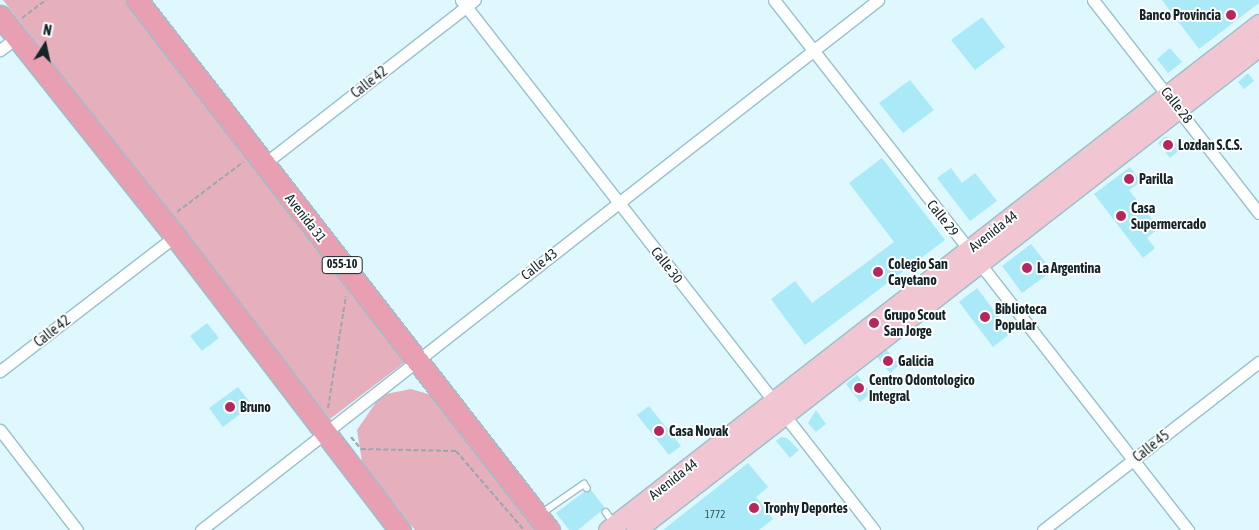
<!DOCTYPE html>
<style>
body{margin:0}
#map{position:relative;width:1259px;height:530px;overflow:hidden;background:#dff8fe;font-family:"Asap Condensed",sans-serif}
div>[style]{position:absolute}
.green>*{inset:0;background:#e6afbc}
.building>*{inset:0;background:#aae9f8}
.path>*{height:2px;margin-top:-1px;transform-origin:0;background:repeating-linear-gradient(90deg,#93a9ae 0 5px,transparent 0 7.5px)}
.roads{filter:drop-shadow(1px 0 #98c1cb) drop-shadow(-1px 0 #98c1cb) drop-shadow(0 1px #98c1cb) drop-shadow(0 -1px #98c1cb)}
.lane>*{height:5.5px;margin:-2.75px;padding:0 2.75px;transform-origin:2.75px;border-radius:2.75px;background:#fff}
.street>*{height:11px;margin:-5.5px;padding:0 5.5px;transform-origin:5.5px;border-radius:5.5px;background:#fff}
.primary>*{height:19px;margin:-9.5px;padding:0 9.5px;transform-origin:9.5px;border-radius:9.5px;background:#f1c5d1}
.highway>*{height:21px;margin:-10.5px;padding:0 10.5px;transform-origin:10.5px;border-radius:10.5px;background:#e89fb2}
.dots>*{width:14px;height:14px;translate:-50% -50%;box-sizing:border-box;border:2px solid #fff;border-radius:50%}
span{translate:-50% -50%;white-space:nowrap;text-align:center;line-height:1.15;-webkit-text-stroke:4px #fff;paint-order:stroke}
.number-label{font-size:11px;color:#3a565d}
.number-label span{-webkit-text-stroke-width:0}
.shield-label span{padding:1px 4px;background:#fff;border:1px solid;border-radius:4px;-webkit-text-stroke-width:0}
.shield-label{font-size:12px;color:#142529;font-weight:700}
.poi-label{font-size:14px;color:#142529;font-weight:700}
.right{translate:-100% -50%;text-align:right}
.left{translate:0 -50%;text-align:left}
.street-label{font-size:14px;color:#142529}
.north{position:absolute;left:20px;top:20px;width:50px;height:50px;-webkit-text-stroke:4px #fff;paint-order:stroke;rotate:10deg;font-size:14px;font-weight:700;line-height:20px;text-align:center;color:#142529}
.north::after{content:'';display:block;margin:auto;width:18px;height:22px;background:#142529;clip-path:polygon(50% 0,100% 100%,50% 72%,0 100%)}
</style>
<div id="map">
<div class="green">
<div style="clip-path:polygon(3px 0,128px 0,409px 359px,330px 419px)"></div>
<div style="clip-path:polygon(411px 389px,435px 396px,540px 530px,415px 530px,362px 462px,357px 430px,381px 395px)"></div>
</div>
<div class="building">
<div style="clip-path:polygon(1162px 0,1259px 0,1259px 3px,1199px 49px)"></div>
<div style="clip-path:polygon(982px 17px,1005px 47px,975px 70px,951px 40px)"></div>
<div style="clip-path:polygon(1170px 48px,1182px 62px,1168px 73px,1157px 59px)"></div>
<div style="clip-path:polygon(1248px 73px,1254px 81px,1244px 89px,1238px 82px)"></div>
<div style="clip-path:polygon(910px 80px,934px 110px,903px 133px,879px 103px)"></div>
<div style="clip-path:polygon(1165px 137px,1171px 138px,1181px 149px,1170px 158px,1158px 143px)"></div>
<div style="clip-path:polygon(882px 158px,945px 240px,805px 345px,771px 299px,795px 281px,812px 303px,894px 242px,849px 183px)"></div>
<div style="clip-path:polygon(1130px 167px,1141px 182px,1129px 190px,1159px 228px,1147px 238px,1155px 248px,1143px 258px,1094px 194px)"></div>
<div style="clip-path:polygon(951px 168px,962px 183px,975px 173px,997px 201px,970px 221px,937px 178px)"></div>
<div style="clip-path:polygon(1031px 244px,1052px 271px,1022px 293px,1002px 266px)"></div>
<div style="clip-path:polygon(977px 288px,1011px 333px,993px 347px,959px 302px)"></div>
<div style="clip-path:polygon(207px 323px,219px 338px,202px 351px,190px 336px)"></div>
<div style="clip-path:polygon(887px 350px,899px 365px,890px 373px,877px 357px)"></div>
<div style="clip-path:polygon(857px 375px,871px 393px,860px 402px,846px 384px)"></div>
<div style="clip-path:polygon(238px 387px,252px 405px,223px 427px,209px 408px)"></div>
<div style="clip-path:polygon(649px 406px,681px 446px,669px 455px,637px 415px)"></div>
<div style="clip-path:polygon(816px 410px,826px 424px,816px 432px,808px 423px)"></div>
<div style="clip-path:polygon(781px 437px,787px 438px,799px 450px,790px 458px,776px 441px)"></div>
<div style="clip-path:polygon(748px 463px,768px 487px,756px 497px,773px 519px,759px 530px,663px 530px)"></div>
<div style="clip-path:polygon(591px 490px,605px 508px,578px 530px,569px 530px,556px 513px,584px 492px)"></div>
</div>
<div class="path">
<div style="left:22px;top:18px;width:30px;rotate:-37deg"></div>
<div style="left:177px;top:212px;width:83px;rotate:-37.1deg"></div>
<div style="left:328px;top:408px;width:113px;rotate:-80.9deg"></div>
<div style="left:351px;top:437px;width:16px;rotate:50deg"></div>
<div style="left:361px;top:449px;width:95px;rotate:1.2deg"></div>
<div style="left:456px;top:451px;width:104px;rotate:49.3deg"></div>
</div>
<div class="roads">
<div class="lane">
<div style="left:606px;top:512px;width:14px;rotate:54deg"></div>
<div style="left:542px;top:513px;width:51px;rotate:-34.6deg"></div>
<div style="left:584px;top:484px;width:5px;rotate:53deg"></div>
</div>
<div class="street">
<div style="left:461px;top:0;width:672px;rotate:52.07deg"></div>
<div style="left:774px;top:0;width:673px;rotate:52.01deg"></div>
<div style="left:1093px;top:0;width:270px;rotate:52.1deg"></div>
<div style="left:0;top:50px;width:21px;rotate:-37deg"></div>
<div style="left:264px;top:164px;width:267px;rotate:-37.9deg"></div>
<div style="left:0;top:371px;width:221px;rotate:-37.6deg"></div>
<div style="left:0;top:430px;width:126px;rotate:52.4deg"></div>
<div style="left:201px;top:530px;width:860px;rotate:-38.06deg"></div>
<div style="left:1043px;top:530px;width:274px;rotate:-37.9deg"></div>
</div>
<div class="primary">
<div style="left:608px;top:530px;width:825px;rotate:-37.86deg"></div>
<div style="left:636px;top:530px;width:789px;rotate:-37.84deg"></div>
</div>
<div class="highway">
<div style="left:137px;top:0;width:671px;rotate:52.14deg"></div>
<div style="left:0;top:16px;width:281px;rotate:51.5deg"></div>
<div style="left:175px;top:236px;width:370px;rotate:52.6deg"></div>
</div>
</div>
<div class="dots">
<div style="left:1231px;top:15px;background:#b5285f"></div>
<div style="left:1168px;top:145px;background:#b5285f"></div>
<div style="left:1129px;top:179px;background:#b5285f"></div>
<div style="left:1121px;top:216px;background:#b5285f"></div>
<div style="left:1027px;top:268px;background:#b5285f"></div>
<div style="left:878px;top:272px;background:#b5285f"></div>
<div style="left:985px;top:317px;background:#b5285f"></div>
<div style="left:874px;top:323px;background:#b5285f"></div>
<div style="left:888px;top:361px;background:#b5285f"></div>
<div style="left:859px;top:388px;background:#b5285f"></div>
<div style="left:230px;top:407px;background:#b5285f"></div>
<div style="left:659px;top:431px;background:#b5285f"></div>
<div style="left:754px;top:508px;background:#b5285f"></div>
</div>
<div class="number-label">
<span style="left:715px;top:514px">1772</span>
</div>
<div class="shield-label">
<span style="left:342px;top:265px">055-10</span>
</div>
<div class="poi-label">
<span class="right" style="left:1221px;top:15px">Banco Provincia</span>
<span class="left" style="left:1178px;top:145px">Lozdan S.C.S.</span>
<span class="left" style="left:1139px;top:179px">Parilla</span>
<span class="left" style="left:1131px;top:216px">Casa<br>Supermercado</span>
<span class="left" style="left:888px;top:272px">Colegio San<br>Cayetano</span>
<span class="left" style="left:1037px;top:268px">La Argentina</span>
<span class="left" style="left:995px;top:317px">Biblioteca<br>Popular</span>
<span class="left" style="left:884px;top:323px">Grupo Scout<br>San Jorge</span>
<span class="left" style="left:898px;top:361px">Galicia</span>
<span class="left" style="left:869px;top:388px">Centro Odontologico<br>Integral</span>
<span class="left" style="left:240px;top:407px">Bruno</span>
<span class="left" style="left:669px;top:431px">Casa Novak</span>
<span class="left" style="left:764px;top:508px">Trophy Deportes</span>
</div>
<div class="street-label">
<span style="left:369px;top:82px;rotate:-38deg">Calle 42</span>
<span style="left:1177px;top:105px;rotate:52deg">Calle 28</span>
<span style="left:306px;top:218px;rotate:52deg">Avenida 31</span>
<span style="left:943px;top:218px;rotate:52deg">Calle 29</span>
<span style="left:993px;top:231px;rotate:-38deg">Avenida 44</span>
<span style="left:539px;top:264px;rotate:-38deg">Calle 43</span>
<span style="left:667px;top:265px;rotate:52deg">Calle 30</span>
<span style="left:52px;top:331px;rotate:-38deg">Calle 42</span>
<span style="left:1151px;top:446px;rotate:-38deg">Calle 45</span>
<span style="left:673px;top:479px;rotate:-38deg">Avenida 44</span>
</div>
<div class="north">N</div>
</div>
